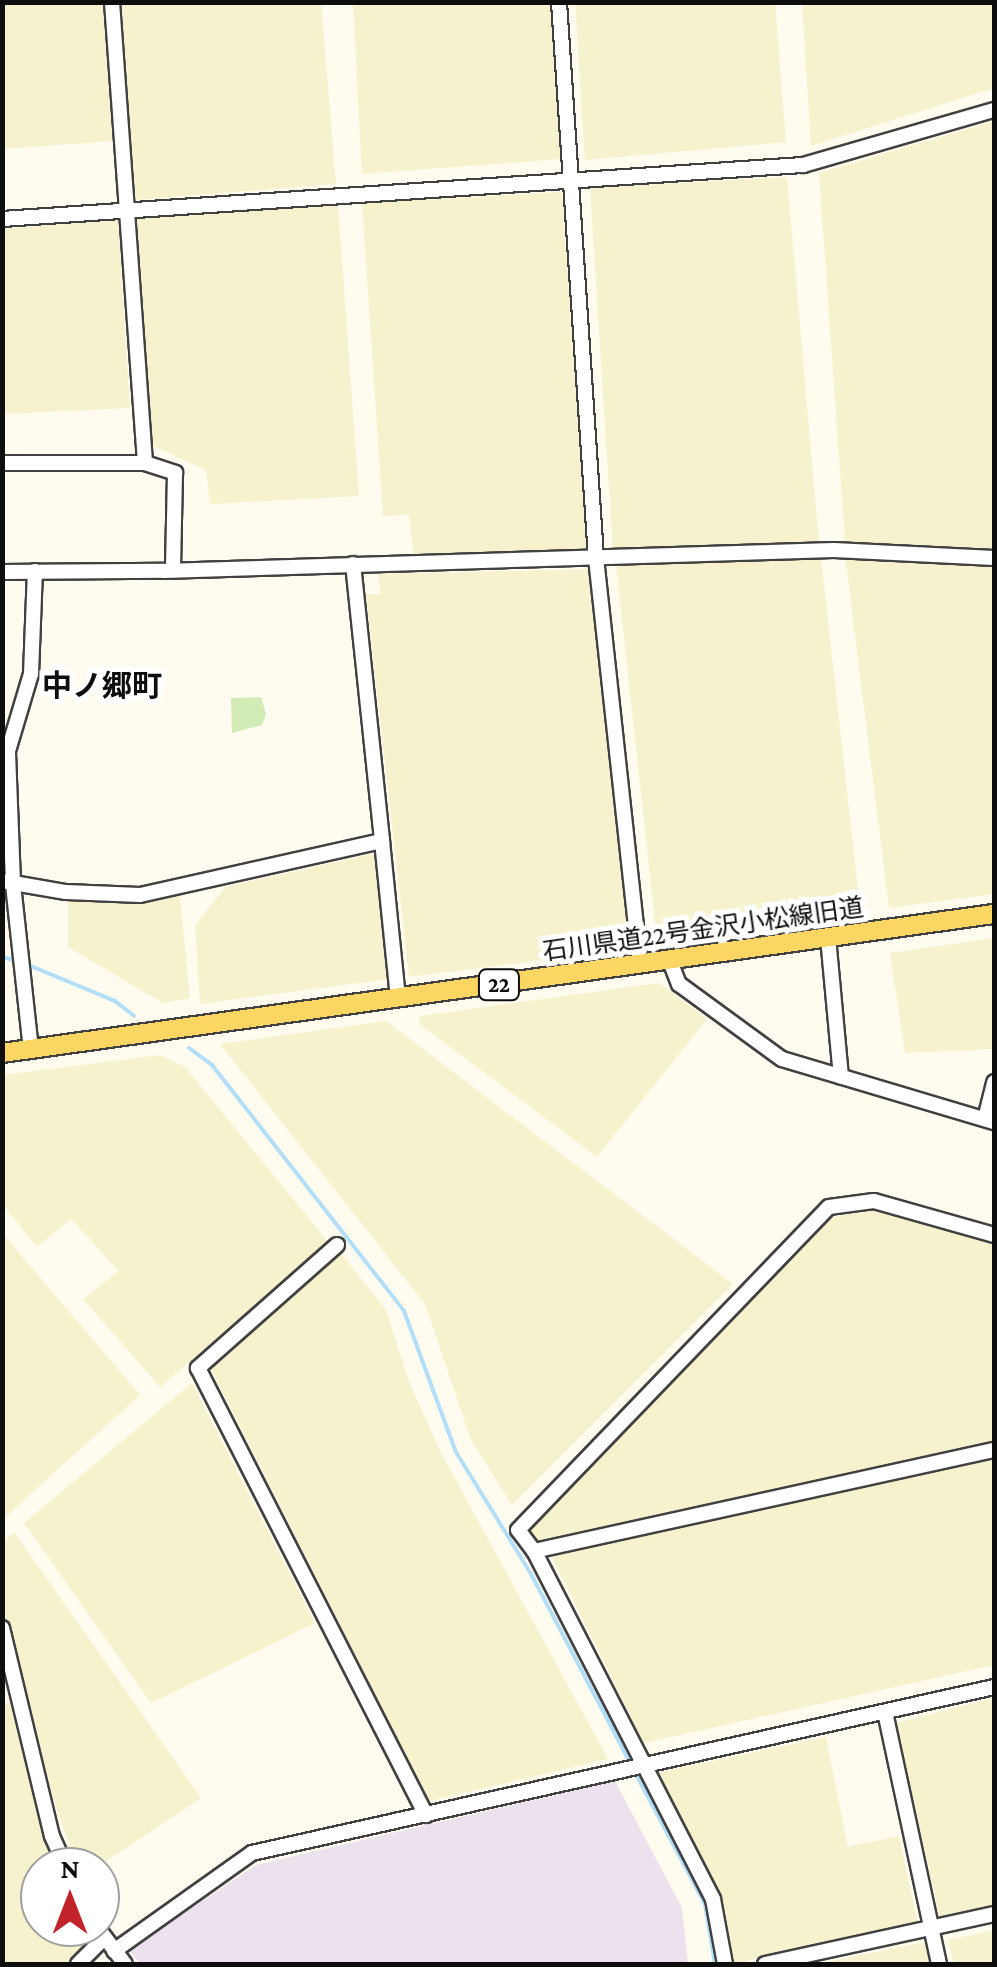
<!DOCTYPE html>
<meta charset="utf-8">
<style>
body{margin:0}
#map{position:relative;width:997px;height:1967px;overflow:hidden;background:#fffcef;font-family:"Crimson Pro","Noto Sans JP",serif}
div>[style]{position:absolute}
.industrial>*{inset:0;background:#ece2ed}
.farmland>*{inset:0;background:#f6f2ce}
.green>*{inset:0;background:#d2ebb7}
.stream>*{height:4px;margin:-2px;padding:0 2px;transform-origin:2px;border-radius:2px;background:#b2def8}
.roads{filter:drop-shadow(2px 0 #414141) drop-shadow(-2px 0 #414141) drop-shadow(0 2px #414141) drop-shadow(0 -2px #414141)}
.minor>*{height:14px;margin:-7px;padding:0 7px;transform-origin:7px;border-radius:7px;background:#fff}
.major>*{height:18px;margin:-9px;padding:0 9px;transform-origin:9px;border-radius:9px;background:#fcd662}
span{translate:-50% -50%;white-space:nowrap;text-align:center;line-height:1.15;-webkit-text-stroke:10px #fff;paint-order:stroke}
.shield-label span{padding:2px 8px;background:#fff;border:2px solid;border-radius:8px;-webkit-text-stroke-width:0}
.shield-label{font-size:22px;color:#0e0e0e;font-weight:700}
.street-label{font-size:25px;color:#0e0e0e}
.quarter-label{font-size:30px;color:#0e0e0e;font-weight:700}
.frame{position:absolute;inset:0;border:5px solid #0e0e0e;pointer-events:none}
.north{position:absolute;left:20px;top:1847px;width:100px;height:100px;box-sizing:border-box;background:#fff;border:2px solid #9f9f9f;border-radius:50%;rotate:0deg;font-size:28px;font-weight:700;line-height:40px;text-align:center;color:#0e0e0e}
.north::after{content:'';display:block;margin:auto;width:35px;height:45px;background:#c22229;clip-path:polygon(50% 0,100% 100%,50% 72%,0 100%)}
</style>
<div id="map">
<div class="industrial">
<div style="clip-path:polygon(615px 1781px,682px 1908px,688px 1964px,140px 1964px,129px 1950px,256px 1865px)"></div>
</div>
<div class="farmland">
<div style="clip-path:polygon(3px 2px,103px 3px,113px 141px,3px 149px)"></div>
<div style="clip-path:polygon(121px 3px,321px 3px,336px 184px,135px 200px)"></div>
<div style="clip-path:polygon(353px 3px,552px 3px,561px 159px,362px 174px)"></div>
<div style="clip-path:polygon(575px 3px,775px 3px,786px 142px,585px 160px)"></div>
<div style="clip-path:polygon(802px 3px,994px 3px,994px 88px,811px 146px)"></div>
<div style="clip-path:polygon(994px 121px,994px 552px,845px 541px,819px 173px)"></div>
<div style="clip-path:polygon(787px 177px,819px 543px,613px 552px,590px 188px)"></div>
<div style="clip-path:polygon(562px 192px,587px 550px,414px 556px,409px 515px,383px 516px,362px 203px)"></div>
<div style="clip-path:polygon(338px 205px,359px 496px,210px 504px,206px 470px,152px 445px,136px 219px)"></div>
<div style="clip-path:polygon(118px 220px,130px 408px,3px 414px,3px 229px)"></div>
<div style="clip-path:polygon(845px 555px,994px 564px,994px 894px,889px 908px)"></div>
<div style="clip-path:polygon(821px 558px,861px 916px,657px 941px,616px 564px)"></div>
<div style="clip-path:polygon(590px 569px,630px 949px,409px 977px,366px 594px,381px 594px,378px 574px)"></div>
<div style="clip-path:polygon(371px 854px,378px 862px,389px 979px,200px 1004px,195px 926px,225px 887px)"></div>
<div style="clip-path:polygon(180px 896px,190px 998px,163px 1003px,68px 947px,68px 901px,134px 904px)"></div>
<div style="clip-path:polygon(994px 938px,994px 1049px,905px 1053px,890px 953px)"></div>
<div style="clip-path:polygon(659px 983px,707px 1019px,597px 1157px,419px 1024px,420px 1016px)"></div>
<div style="clip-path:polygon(386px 1021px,733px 1284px,512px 1505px,471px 1440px,425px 1304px,220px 1044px)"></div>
<div style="clip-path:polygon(160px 1055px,185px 1067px,329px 1243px,160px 1387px,83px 1299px,119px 1271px,71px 1219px,37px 1247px,3px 1205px,2px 1075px)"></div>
<div style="clip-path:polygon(873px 1209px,994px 1244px,994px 1441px,535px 1543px,527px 1527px,830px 1218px)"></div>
<div style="clip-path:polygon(3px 1234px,140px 1395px,3px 1519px,2px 1519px)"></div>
<div style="clip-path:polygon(339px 1251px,386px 1310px,408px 1379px,440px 1451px,608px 1759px,429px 1801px,210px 1367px)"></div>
<div style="clip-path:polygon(192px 1383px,315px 1623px,151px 1703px,24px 1523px)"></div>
<div style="clip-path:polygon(994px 1459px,994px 1665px,644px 1743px,550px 1553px)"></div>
<div style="clip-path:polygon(14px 1532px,201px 1798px,98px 1867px,77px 1867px,53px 1799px,11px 1628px,3px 1613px,3px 1542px)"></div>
<div style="clip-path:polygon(994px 1698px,994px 1906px,940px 1918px,896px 1723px)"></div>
<div style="clip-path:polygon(15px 1699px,48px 1849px,57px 1867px,40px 1867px,40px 1927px,87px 1930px,86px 1944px,66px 1964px,3px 1964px,2px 1705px)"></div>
<div style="clip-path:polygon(826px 1737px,848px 1847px,899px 1836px,918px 1925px,733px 1964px,723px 1906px,656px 1773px)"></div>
<div style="clip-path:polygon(994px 1930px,994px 1964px,954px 1964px,948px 1940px)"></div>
<div style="clip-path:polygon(925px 1942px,930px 1964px,816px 1964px)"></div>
</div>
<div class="green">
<div style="clip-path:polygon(261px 697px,266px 714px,262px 725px,232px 733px,231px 698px)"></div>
</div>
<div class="stream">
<div style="left:2px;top:957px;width:16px;rotate:15deg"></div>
<div style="left:26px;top:964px;width:96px;rotate:22.6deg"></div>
<div style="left:115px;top:1001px;width:24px;rotate:38deg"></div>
<div style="left:189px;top:1048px;width:29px;rotate:36deg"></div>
<div style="left:212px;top:1065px;width:312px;rotate:52deg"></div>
<div style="left:404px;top:1311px;width:150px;rotate:69.8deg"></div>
<div style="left:456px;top:1452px;width:143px;rotate:58.4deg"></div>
<div style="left:531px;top:1574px;width:209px;rotate:62.3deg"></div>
<div style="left:638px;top:1778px;width:143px;rotate:62deg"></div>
<div style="left:705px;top:1904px;width:61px;rotate:80.5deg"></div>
</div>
<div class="roads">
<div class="minor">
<div style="left:112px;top:2px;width:462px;rotate:85.9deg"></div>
<div style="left:559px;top:2px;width:557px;rotate:86.19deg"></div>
<div style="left:596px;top:558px;width:409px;rotate:83.8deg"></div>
<div style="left:2px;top:219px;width:803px;rotate:-3.86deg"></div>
<div style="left:803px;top:165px;width:199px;rotate:-16.1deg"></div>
<div style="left:2px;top:463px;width:143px"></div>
<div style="left:145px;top:463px;width:32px;rotate:18deg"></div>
<div style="left:175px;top:473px;width:96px;rotate:91.2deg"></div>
<div style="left:353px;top:564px;width:279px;rotate:84deg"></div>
<div style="left:2px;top:572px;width:162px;rotate:-0.4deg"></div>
<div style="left:164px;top:571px;width:670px;rotate:-1.8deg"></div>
<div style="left:834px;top:550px;width:160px;rotate:2.9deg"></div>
<div style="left:2px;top:881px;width:65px;rotate:9.8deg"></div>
<div style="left:66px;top:892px;width:74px;rotate:2.3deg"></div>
<div style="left:140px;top:895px;width:248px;rotate:-12.6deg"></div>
<div style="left:382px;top:841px;width:159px;rotate:84.2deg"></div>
<div style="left:828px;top:937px;width:140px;rotate:84.7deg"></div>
<div style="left:670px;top:961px;width:25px;rotate:69deg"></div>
<div style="left:679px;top:984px;width:127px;rotate:36.1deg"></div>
<div style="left:782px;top:1059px;width:221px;rotate:16.6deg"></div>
<div style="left:31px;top:1050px;width:168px;rotate:-96.2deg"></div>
<div style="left:13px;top:883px;width:132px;rotate:-92.2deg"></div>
<div style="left:8px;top:751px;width:80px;rotate:-73.4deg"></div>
<div style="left:31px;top:674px;width:103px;rotate:-87.8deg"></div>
<div style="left:985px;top:1119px;width:38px;rotate:-76deg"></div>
<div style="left:337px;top:1245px;width:186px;rotate:138.5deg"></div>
<div style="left:198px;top:1368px;width:502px;rotate:62.98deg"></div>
<div style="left:534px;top:1551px;width:26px;rotate:-127deg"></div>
<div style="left:518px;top:1530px;width:448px;rotate:-46.1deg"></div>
<div style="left:829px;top:1207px;width:45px;rotate:-7.6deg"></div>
<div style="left:874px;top:1201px;width:125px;rotate:15.8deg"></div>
<div style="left:2px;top:1628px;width:214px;rotate:76.5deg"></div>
<div style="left:52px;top:1836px;width:34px;rotate:66deg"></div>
<div style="left:885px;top:1712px;width:258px;rotate:77.9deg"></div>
<div style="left:97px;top:1927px;width:46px;rotate:52.9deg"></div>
<div style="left:114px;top:1951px;width:169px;rotate:-35.4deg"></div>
<div style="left:252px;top:1853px;width:760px;rotate:-12.61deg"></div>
<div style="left:78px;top:1964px;width:35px;rotate:-45deg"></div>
<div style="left:725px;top:1964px;width:66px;rotate:-100.5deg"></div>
<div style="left:713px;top:1899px;width:391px;rotate:-117.2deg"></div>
<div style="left:534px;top:1551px;width:471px;rotate:-12.4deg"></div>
<div style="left:765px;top:1964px;width:234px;rotate:-12.3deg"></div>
</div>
<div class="major">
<div style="left:2px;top:1053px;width:1002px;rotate:-7.98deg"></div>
</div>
</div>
<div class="shield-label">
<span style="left:499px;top:985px">22</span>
</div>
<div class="street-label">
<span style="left:703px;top:930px;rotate:-8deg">石川県道22号金沢小松線旧道</span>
</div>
<div class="quarter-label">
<span style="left:102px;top:686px">中ノ郷町</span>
</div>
<div class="frame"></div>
<div class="north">N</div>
</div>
